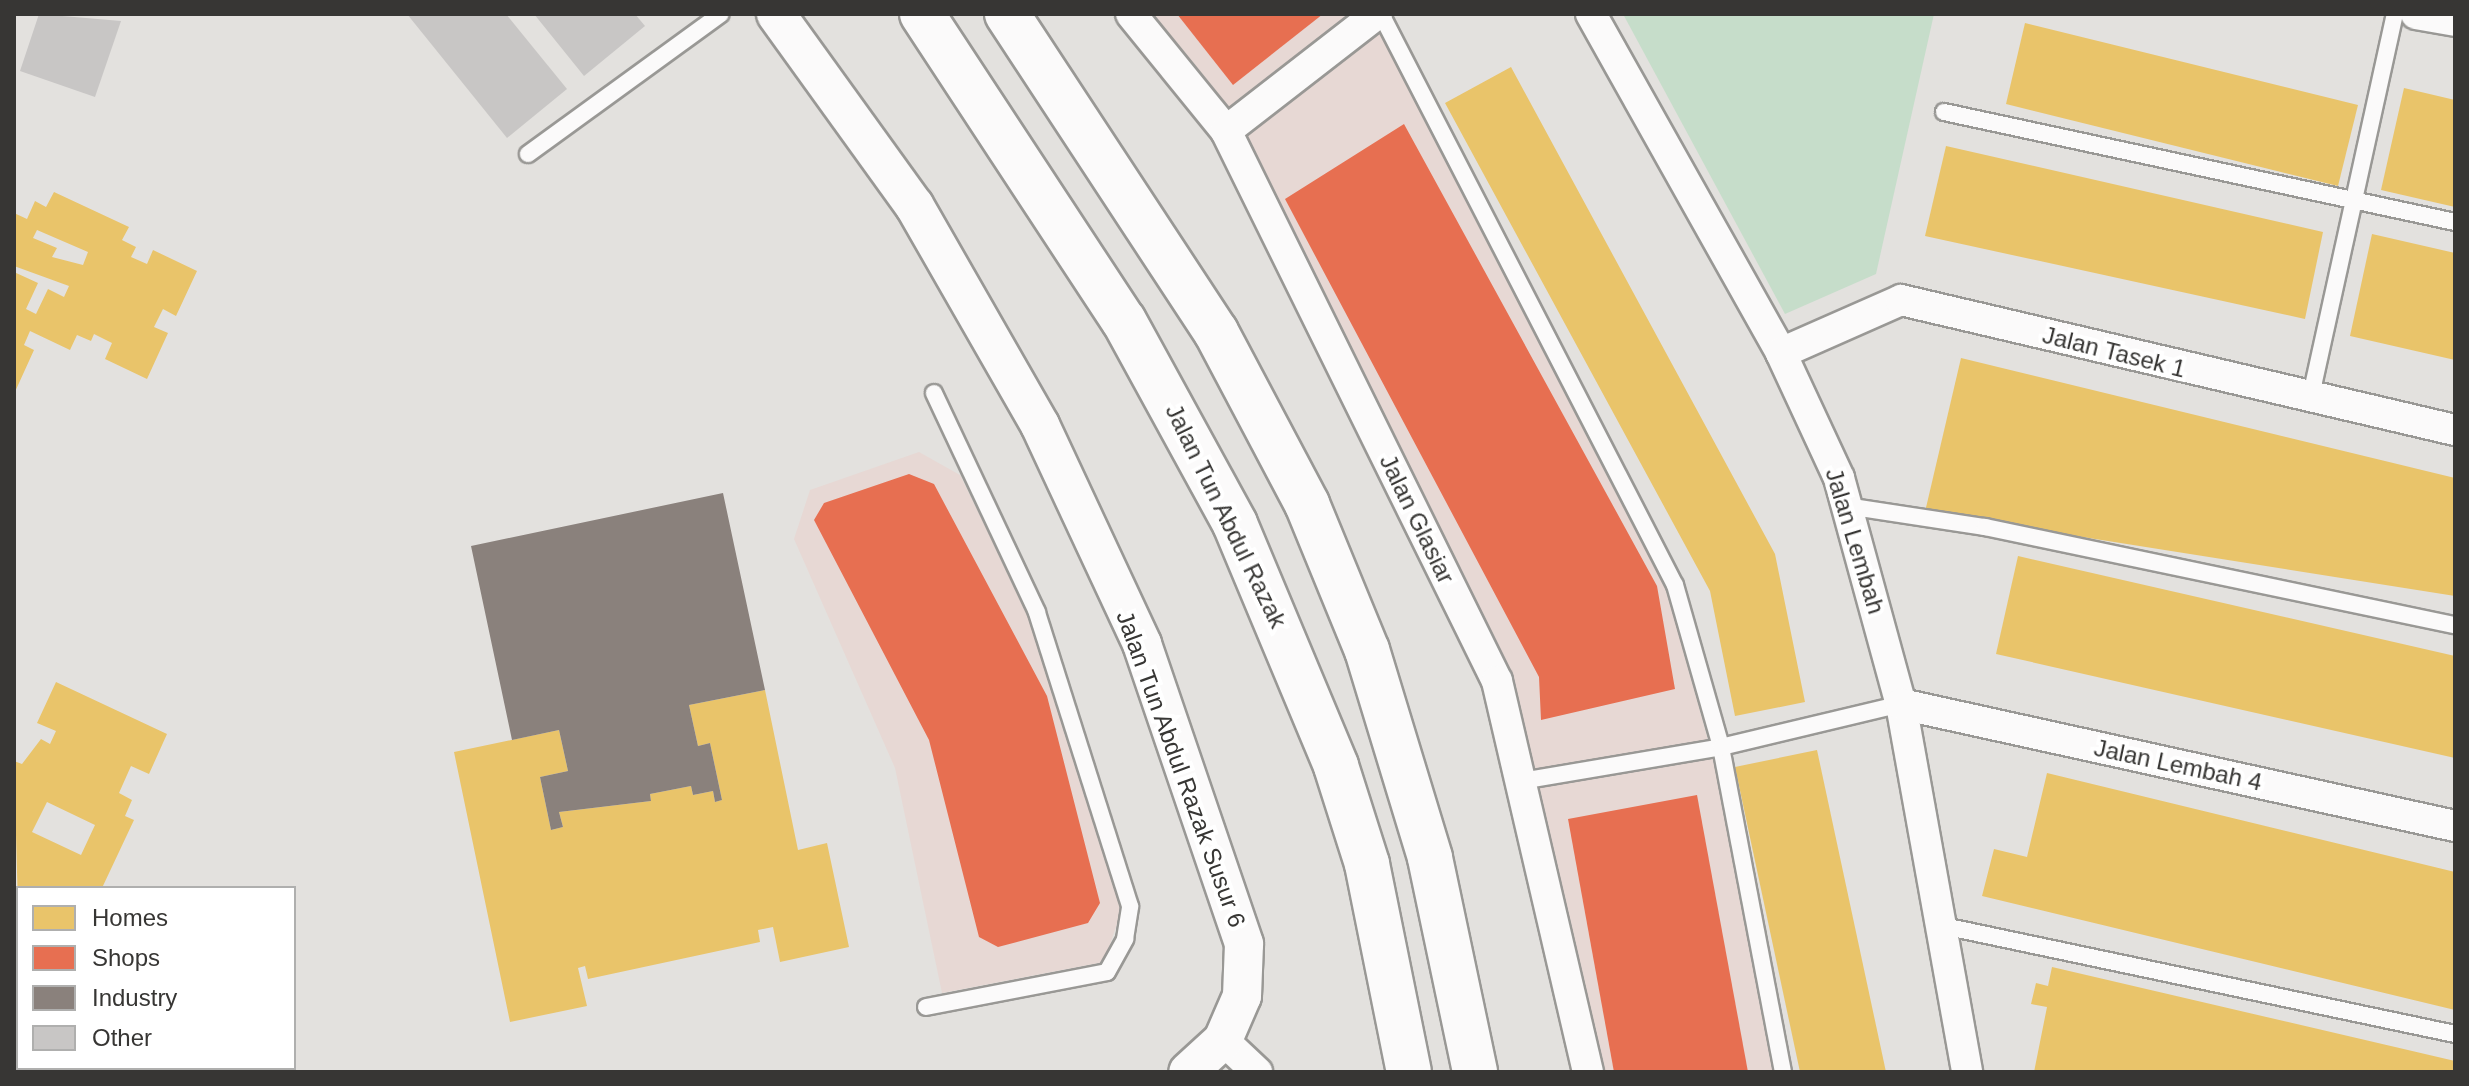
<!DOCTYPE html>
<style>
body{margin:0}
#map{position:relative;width:2469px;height:1086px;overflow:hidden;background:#e3e1de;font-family:Arial,sans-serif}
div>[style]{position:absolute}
.commercial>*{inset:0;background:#e7d8d4}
.green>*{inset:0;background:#c6ddca}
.homes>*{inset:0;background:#e9c46a}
.shops>*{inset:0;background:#e76f51}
.industry>*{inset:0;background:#8a817c}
.building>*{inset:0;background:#c8c6c5}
.roads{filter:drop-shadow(2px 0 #999895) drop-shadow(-2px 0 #999895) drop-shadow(0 2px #999895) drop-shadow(0 -2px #999895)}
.service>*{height:16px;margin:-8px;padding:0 8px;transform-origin:8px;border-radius:8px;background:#fbfafa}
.minor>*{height:30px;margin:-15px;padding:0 15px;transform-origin:15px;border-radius:15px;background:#fbfafa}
.tertiary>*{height:38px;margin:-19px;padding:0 19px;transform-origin:19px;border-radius:19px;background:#fbfafa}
.trunk>*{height:44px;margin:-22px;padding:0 22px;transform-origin:22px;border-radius:22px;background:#fbfafa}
span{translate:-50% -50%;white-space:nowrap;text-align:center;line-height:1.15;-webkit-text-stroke:8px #fff;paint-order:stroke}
.street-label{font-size:24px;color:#373634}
.frame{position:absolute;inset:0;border:16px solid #373634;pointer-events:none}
.legend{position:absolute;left:16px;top:886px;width:280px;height:184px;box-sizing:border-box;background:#fff;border:2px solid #afafae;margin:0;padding:10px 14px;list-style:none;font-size:24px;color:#373634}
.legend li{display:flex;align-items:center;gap:16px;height:40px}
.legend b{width:40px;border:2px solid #afafae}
</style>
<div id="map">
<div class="commercial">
<div style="clip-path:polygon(1151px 14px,1370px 14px,1667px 589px,1713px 759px,1774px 1072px,1599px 1072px,1508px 673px,1229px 109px)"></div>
<div style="clip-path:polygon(919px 452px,960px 475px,1032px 622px,1116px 891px,1121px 912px,1104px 962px,942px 993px,895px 768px,794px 539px,810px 490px)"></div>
</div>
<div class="green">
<div style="clip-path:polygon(1623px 14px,1934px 14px,1876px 274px,1785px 314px)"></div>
</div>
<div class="homes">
<div style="clip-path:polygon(2025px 23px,2358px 105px,2338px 186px,2006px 104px)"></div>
<div style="clip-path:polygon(1511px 67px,1775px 554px,1805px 702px,1735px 716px,1710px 591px,1445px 103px)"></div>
<div style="clip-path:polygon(2404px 88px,2455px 100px,2455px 207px,2381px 190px)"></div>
<div style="clip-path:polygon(1946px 146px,2323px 232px,2305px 319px,1925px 236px)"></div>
<div style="clip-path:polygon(evenodd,54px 192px,129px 227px,122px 240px,136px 247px,131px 257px,147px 264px,153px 250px,197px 271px,176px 316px,163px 309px,154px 327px,168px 333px,147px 379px,105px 359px,112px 343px,94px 334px,91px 341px,77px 335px,70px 350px,30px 331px,24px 345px,34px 350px,14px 394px,14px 272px,38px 283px,26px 309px,36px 314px,48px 289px,64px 297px,69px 286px,14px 266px,14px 213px,27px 219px,35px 201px,46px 207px,54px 192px,37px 230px,88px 252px,83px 265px,52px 257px,57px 248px,33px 238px,37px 230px)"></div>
<div style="clip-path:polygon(2372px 234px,2455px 253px,2455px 360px,2350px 336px)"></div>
<div style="clip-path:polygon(1961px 358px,2455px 478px,2455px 596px,1925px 512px)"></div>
<div style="clip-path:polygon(2018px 556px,2455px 656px,2455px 758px,1996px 654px)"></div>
<div style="clip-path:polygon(evenodd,56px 682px,167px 734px,149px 774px,131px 766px,119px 793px,132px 800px,125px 816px,134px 820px,102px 888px,18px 888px,18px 908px,14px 761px,22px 764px,41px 739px,50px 744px,56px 731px,37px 723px,56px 682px,47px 802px,95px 825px,81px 855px,32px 832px,47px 802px)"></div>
<div style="clip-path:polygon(765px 690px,798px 850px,827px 843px,849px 947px,780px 962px,773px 927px,758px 930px,760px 942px,588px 979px,585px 966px,578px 968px,587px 1006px,510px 1022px,454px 752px,559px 730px,568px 771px,540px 777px,551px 830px,563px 827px,559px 812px,651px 801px,650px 794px,691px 786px,693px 795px,713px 791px,715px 802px,722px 800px,710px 743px,698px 746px,689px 705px)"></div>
<div style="clip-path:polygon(1817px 750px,1886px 1072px,1800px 1072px,1735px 767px)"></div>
<div style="clip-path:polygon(2047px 773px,2455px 872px,2455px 1010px,1982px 896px,1994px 849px,2027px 857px)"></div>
<div style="clip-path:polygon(14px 944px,18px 946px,14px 1011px)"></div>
<div style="clip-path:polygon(2052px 967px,2455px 1061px,2455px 1072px,2034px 1072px,2047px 1007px,2031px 1004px,2036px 983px,2048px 986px)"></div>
</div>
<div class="shops">
<div style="clip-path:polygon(1177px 14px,1323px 14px,1233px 85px)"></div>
<div style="clip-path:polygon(1404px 124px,1657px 586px,1675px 689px,1541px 720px,1539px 677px,1285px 199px)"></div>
<div style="clip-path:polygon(909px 474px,934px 484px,1047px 696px,1100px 903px,1088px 923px,998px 947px,979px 937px,929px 740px,814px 520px,824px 503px)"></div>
<div style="clip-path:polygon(1697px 795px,1748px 1072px,1614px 1072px,1568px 819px)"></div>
</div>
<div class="industry">
<div style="clip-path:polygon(723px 493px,765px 690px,689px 705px,698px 746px,710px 743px,722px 800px,715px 802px,713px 791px,693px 795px,691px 786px,650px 794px,651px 801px,559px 812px,563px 827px,551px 830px,540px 777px,568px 771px,559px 730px,512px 740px,471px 546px)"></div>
</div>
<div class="building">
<div style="clip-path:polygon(39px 14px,121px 21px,95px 97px,20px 71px)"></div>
<div style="clip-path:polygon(407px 14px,506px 14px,567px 89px,507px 138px)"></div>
<div style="clip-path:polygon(534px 14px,635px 14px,645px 26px,584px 76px)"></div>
</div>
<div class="roads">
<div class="service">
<div style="left:1381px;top:14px;width:642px;rotate:62.76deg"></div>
<div style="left:1675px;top:585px;width:168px;rotate:74.1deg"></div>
<div style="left:1721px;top:747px;width:331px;rotate:79.2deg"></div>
<div style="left:1944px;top:112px;width:523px;rotate:12.15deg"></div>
<div style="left:528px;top:154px;width:238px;rotate:-36deg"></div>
<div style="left:2310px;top:400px;width:395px;rotate:-77.6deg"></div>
<div style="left:1847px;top:506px;width:140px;rotate:8.7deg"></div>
<div style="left:1985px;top:527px;width:480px;rotate:11.8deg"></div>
<div style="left:1521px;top:781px;width:203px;rotate:-9.6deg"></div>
<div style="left:1721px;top:747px;width:185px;rotate:-13.4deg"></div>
<div style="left:1939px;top:925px;width:527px;rotate:11.93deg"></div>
<div style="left:926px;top:1007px;width:184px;rotate:-10.9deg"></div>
<div style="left:1107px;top:972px;width:38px;rotate:-61deg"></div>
<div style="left:1125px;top:939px;width:33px;rotate:-81deg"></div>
<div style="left:1130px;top:906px;width:308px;rotate:-107.6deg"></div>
<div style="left:1037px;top:612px;width:242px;rotate:-115.2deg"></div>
</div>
<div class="minor">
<div style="left:1131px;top:14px;width:151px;rotate:50.9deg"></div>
<div style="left:1226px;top:131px;width:613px;rotate:63.77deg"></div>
<div style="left:1497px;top:681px;width:401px;rotate:76.9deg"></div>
<div style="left:1591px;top:14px;width:389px;rotate:60.7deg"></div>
<div style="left:1781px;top:353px;width:138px;rotate:65.1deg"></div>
<div style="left:1839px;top:478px;width:234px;rotate:74.7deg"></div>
<div style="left:1901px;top:704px;width:374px;rotate:79.8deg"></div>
<div style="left:2416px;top:14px;width:40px;rotate:10deg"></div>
<div style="left:1226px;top:131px;width:191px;rotate:-37.8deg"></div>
<div style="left:1781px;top:353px;width:131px;rotate:-23.8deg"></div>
<div style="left:1901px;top:300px;width:569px;rotate:13.21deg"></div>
<div style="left:1901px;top:704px;width:567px;rotate:12.42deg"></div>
<div style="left:1223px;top:1040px;width:47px;rotate:43.3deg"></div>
</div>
<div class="tertiary">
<div style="left:776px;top:14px;width:236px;rotate:54.2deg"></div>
<div style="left:914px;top:205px;width:254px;rotate:60.2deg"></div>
<div style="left:1040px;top:425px;width:242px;rotate:65deg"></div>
<div style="left:1142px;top:644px;width:317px;rotate:71.2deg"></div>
<div style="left:1244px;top:944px;width:52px;rotate:92.2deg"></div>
<div style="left:1242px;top:996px;width:48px;rotate:113.4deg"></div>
<div style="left:1223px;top:1040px;width:47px;rotate:137.6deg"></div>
</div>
<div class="trunk">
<div style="left:922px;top:14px;width:367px;rotate:56.7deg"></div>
<div style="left:1124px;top:321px;width:231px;rotate:61.3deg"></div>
<div style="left:1235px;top:524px;width:262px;rotate:67.3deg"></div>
<div style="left:1336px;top:766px;width:103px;rotate:72.4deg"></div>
<div style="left:1367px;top:864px;width:212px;rotate:78.6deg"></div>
<div style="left:1007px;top:14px;width:381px;rotate:56.7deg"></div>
<div style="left:1216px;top:332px;width:195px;rotate:62.1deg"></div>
<div style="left:1307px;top:504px;width:158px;rotate:67.7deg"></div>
<div style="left:1367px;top:650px;width:217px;rotate:73.1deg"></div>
<div style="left:1430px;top:858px;width:219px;rotate:78.1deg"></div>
</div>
</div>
<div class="street-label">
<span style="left:2114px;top:352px;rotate:14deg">Jalan Tasek 1</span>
<span style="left:1226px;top:516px;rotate:64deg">Jalan Tun Abdul Razak</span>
<span style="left:1417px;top:519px;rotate:64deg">Jalan Glasiar</span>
<span style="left:1855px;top:541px;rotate:73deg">Jalan Lembah</span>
<span style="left:2178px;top:765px;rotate:12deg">Jalan Lembah 4</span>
<span style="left:1181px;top:769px;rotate:70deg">Jalan Tun Abdul Razak Susur 6</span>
</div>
<div class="frame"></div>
<ul class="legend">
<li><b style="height:22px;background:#e9c46a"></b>Homes</li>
<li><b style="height:22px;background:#e76f51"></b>Shops</li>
<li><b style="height:22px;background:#8a817c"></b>Industry</li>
<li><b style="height:22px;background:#c8c6c5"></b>Other</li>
</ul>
</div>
